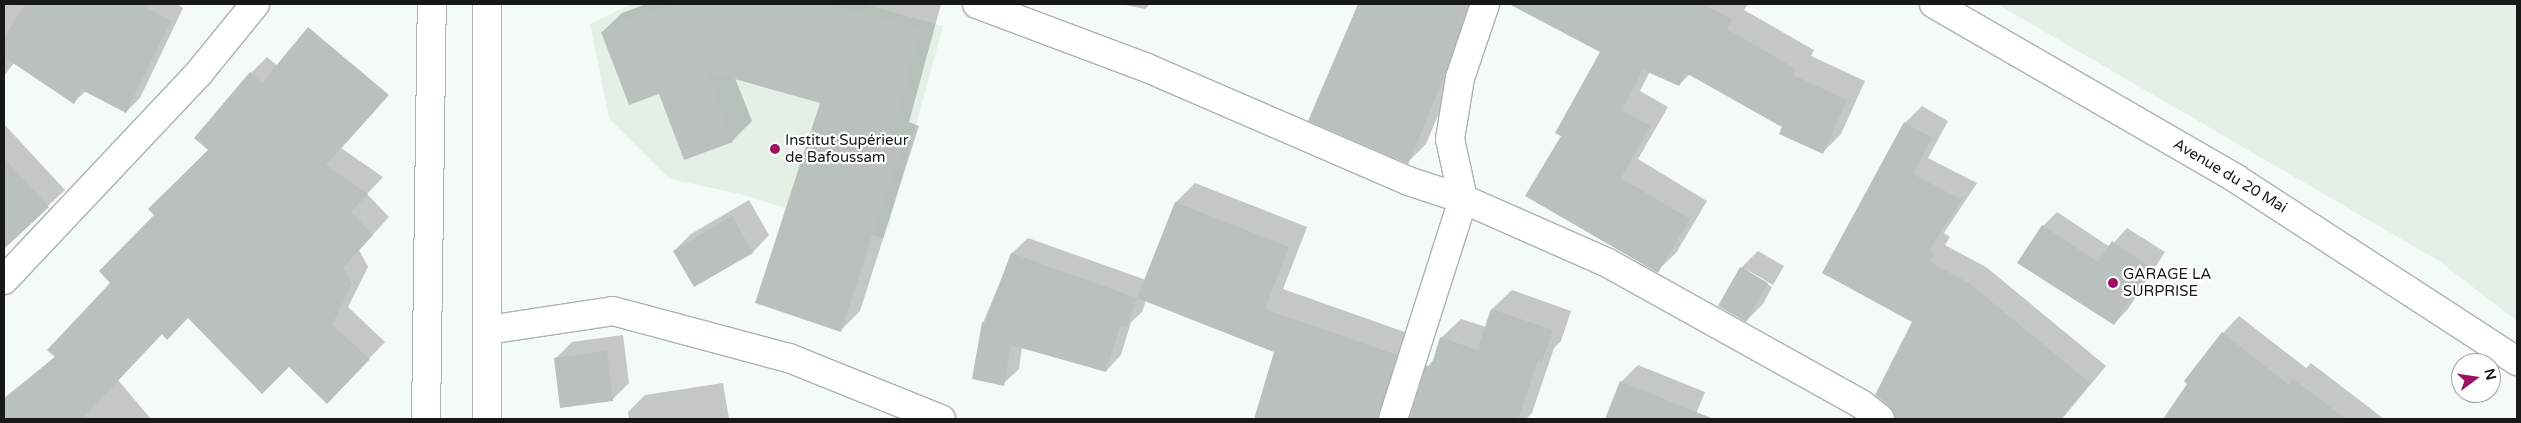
<!DOCTYPE html>
<meta charset="utf-8">
<style>
body{margin:0}
#map{position:relative;width:2521px;height:423px;overflow:hidden;background:#f4faf5;font-family:"Varela Round",sans-serif}
div>[style]{position:absolute}
.built>*{inset:0;background:#e4f0e6}
.shadow>*{inset:0;background:#0003}
.building>*{inset:0;background:#bac0bb}
.roads{filter:drop-shadow(1px 0 #adb3ae) drop-shadow(-1px 0 #adb3ae) drop-shadow(0 1px #adb3ae) drop-shadow(0 -1px #adb3ae)}
.minor>*{height:28px;margin:-14px;padding:0 14px;transform-origin:14px;border-radius:14px;background:#fff}
.major>*{height:28px;margin:-14px;padding:0 14px;transform-origin:14px;border-radius:14px;background:#fff}
.dots>*{width:14px;height:14px;translate:-50% -50%;box-sizing:border-box;border:2px solid #fff;border-radius:50%}
span{translate:-50% -50%;white-space:nowrap;text-align:center;line-height:1.15;-webkit-text-stroke:4.5px #fff;paint-order:stroke}
.poi-label{font-size:15px;color:#171918}
.left{translate:0 -50%;text-align:left}
.street-label{font-size:15px;color:#171918}
.frame{position:absolute;inset:0;border:5px solid #171918;pointer-events:none}
.north{position:absolute;left:2451px;top:353px;width:50px;height:50px;box-sizing:border-box;background:#fff;border:1px solid #a2a3a3;border-radius:50%;rotate:76deg;font-size:14px;font-weight:700;line-height:20px;text-align:center;color:#171918}
.north::after{content:'';display:block;margin:auto;width:18px;height:22px;background:#9c1261;clip-path:polygon(50% 0,100% 100%,50% 72%,0 100%)}
</style>
<div id="map">
<div class="built">
<div style="clip-path:polygon(632px 4px,864px 4px,943px 26px,885px 239px,740px 194px,670px 179px,609px 118px,590px 24px)"></div>
<div style="clip-path:polygon(1997px 4px,2517px 4px,2517px 321px,2439px 261px)"></div>
</div>
<div class="shadow">
<div style="clip-path:polygon(4px 4px,177px 4px,183px 8px,140px 98px,126px 112px,86px 91px,73px 103px,14px 63px,4px 76px)"></div>
<div style="clip-path:polygon(646px 4px,941px 4px,909px 122px,919px 126px,860px 311px,841px 330px,822px 102px,735px 78px,752px 121px,732px 141px,660px 93px,602px 32px,622px 13px)"></div>
<div style="clip-path:polygon(1121px 4px,1150px 4px,1145px 9px)"></div>
<div style="clip-path:polygon(1360px 4px,1480px 4px,1462px 58px,1426px 144px,1408px 162px,1310px 120px)"></div>
<div style="clip-path:polygon(1512px 4px,1748px 4px,1744px 10px,1814px 50px,1811px 56px,1865px 81px,1841px 134px,1822px 153px,1784px 127px,1690px 74px,1679px 85px,1650px 71px,1640px 91px,1668px 107px,1638px 159px,1707px 201px,1676px 253px,1657px 271px,1563px 136px,1602px 52px)"></div>
<div style="clip-path:polygon(267px 57px,279px 67px,285px 61px,374px 112px,341px 148px,383px 177px,367px 194px,389px 217px,359px 250px,368px 267px,348px 307px,385px 342px,344px 385px,289px 366px,189px 316px,162px 333px,118px 380px,151px 419px,4px 419px,4px 398px,56px 356px,112px 283px,156px 215px,210px 149px,251px 73px)"></div>
<div style="clip-path:polygon(1922px 106px,1948px 121px,1928px 158px,1977px 183px,1944px 233px,1950px 237px,1945px 245px,1986px 267px,2106px 366px,2062px 419px,1969px 419px,1960px 413px,1957px 419px,1866px 419px,1878px 408px,1895px 418px,1896px 412px,1876px 395px,1914px 322px,1823px 273px,1905px 123px)"></div>
<div style="clip-path:polygon(4px 124px,65px 190px,4px 247px)"></div>
<div style="clip-path:polygon(1195px 183px,1307px 227px,1283px 289px,1416px 336px,1407px 415px,1412px 415px,1428px 366px,1434px 359px,1441px 338px,1461px 319px,1486px 327px,1492px 309px,1512px 290px,1571px 311px,1561px 341px,1554px 348px,1532px 413px,1526px 419px,1256px 419px,1275px 351px,1146px 300px,1142px 312px,1131px 322px,1121px 355px,1106px 371px,1022px 347px,1019px 369px,1003px 384px,983px 323px,1012px 253px,1028px 238px,1146px 280px,1176px 202px)"></div>
<div style="clip-path:polygon(749px 200px,769px 235px,753px 252px,694px 286px,674px 251px,691px 234px)"></div>
<div style="clip-path:polygon(2057px 212px,2110px 247px,2127px 228px,2165px 252px,2128px 309px,2114px 324px,2043px 226px)"></div>
<div style="clip-path:polygon(1758px 251px,1784px 266px,1773px 285px,1744px 268px,1772px 287px,1763px 304px,1746px 321px,1741px 268px)"></div>
<div style="clip-path:polygon(2239px 316px,2306px 368px,2311px 363px,2384px 419px,2165px 419px,2223px 333px)"></div>
<div style="clip-path:polygon(623px 335px,629px 383px,612px 400px,556px 358px,572px 342px)"></div>
<div style="clip-path:polygon(1638px 365px,1705px 392px,1694px 419px,1607px 419px,1621px 382px)"></div>
<div style="clip-path:polygon(723px 383px,729px 419px,629px 419px,628px 412px,645px 395px)"></div>
</div>
<div class="building">
<div style="clip-path:polygon(25px 4px,140px 4px,171px 21px,126px 113px,82px 90px,74px 104px,4px 57px,4px 38px)"></div>
<div style="clip-path:polygon(674px 4px,826px 4px,921px 30px,890px 142px,901px 145px,841px 332px,755px 303px,820px 103px,706px 71px,733px 142px,684px 160px,659px 94px,629px 105px,601px 32px)"></div>
<div style="clip-path:polygon(1358px 4px,1469px 4px,1444px 77px,1408px 164px,1308px 121px)"></div>
<div style="clip-path:polygon(1509px 4px,1702px 4px,1732px 19px,1727px 29px,1796px 69px,1793px 75px,1847px 100px,1823px 154px,1779px 134px,1782px 127px,1686px 73px,1679px 86px,1643px 70px,1622px 110px,1650px 126px,1621px 178px,1690px 219px,1658px 273px,1525px 196px,1561px 136px,1555px 133px,1600px 52px)"></div>
<div style="clip-path:polygon(308px 27px,389px 95px,326px 165px,368px 194px,351px 212px,373px 235px,343px 268px,352px 284px,332px 325px,370px 359px,327px 404px,289px 367px,262px 394px,188px 318px,167px 340px,162px 334px,82px 419px,4px 419px,4px 400px,55px 357px,47px 350px,110px 283px,99px 271px,154px 215px,148px 209px,208px 150px,194px 138px,250px 72px,262px 83px)"></div>
<div style="clip-path:polygon(1904px 122px,1932px 138px,1913px 174px,1962px 200px,1929px 250px,1934px 254px,1930px 262px,1969px 283px,2090px 383px,2060px 419px,1895px 419px,1890px 407px,1875px 395px,1912px 322px,1822px 273px)"></div>
<div style="clip-path:polygon(4px 158px,49px 207px,4px 249px)"></div>
<div style="clip-path:polygon(1175px 202px,1289px 247px,1265px 309px,1397px 355px,1378px 419px,1254px 419px,1274px 352px,1137px 298px)"></div>
<div style="clip-path:polygon(732px 216px,753px 253px,694px 287px,673px 251px)"></div>
<div style="clip-path:polygon(2042px 225px,2098px 262px,2112px 241px,2151px 267px,2114px 325px,2017px 263px)"></div>
<div style="clip-path:polygon(1011px 253px,1137px 298px,1127px 328px,1120px 326px,1106px 372px,1011px 345px,1004px 386px,972px 379px,982px 322px,985px 323px)"></div>
<div style="clip-path:polygon(1740px 267px,1768px 283px,1746px 322px,1718px 306px)"></div>
<div style="clip-path:polygon(1491px 309px,1553px 330px,1542px 362px,1538px 360px,1518px 419px,1409px 419px,1426px 365px,1431px 367px,1440px 337px,1477px 350px)"></div>
<div style="clip-path:polygon(2222px 332px,2289px 385px,2293px 379px,2346px 419px,2163px 419px,2187px 384px,2184px 381px)"></div>
<div style="clip-path:polygon(607px 351px,613px 401px,560px 408px,554px 358px)"></div>
<div style="clip-path:polygon(1620px 381px,1711px 418px,1710px 419px,1605px 419px)"></div>
</div>
<div class="roads">
<div class="minor">
<div style="left:977px;top:4px;width:179px;rotate:20.6deg"></div>
<div style="left:1145px;top:67px;width:287px;rotate:23.4deg"></div>
<div style="left:1408px;top:181px;width:58px;rotate:18.1deg"></div>
<div style="left:1463px;top:199px;width:156px;rotate:23.8deg"></div>
<div style="left:1606px;top:262px;width:292px;rotate:29.1deg"></div>
<div style="left:1861px;top:404px;width:24px;rotate:38deg"></div>
<div style="left:4px;top:280px;width:284px;rotate:-46.7deg"></div>
<div style="left:199px;top:73px;width:89px;rotate:-50.9deg"></div>
<div style="left:488px;top:330px;width:126px;rotate:-8.6deg"></div>
<div style="left:613px;top:311px;width:182px;rotate:15deg"></div>
<div style="left:789px;top:358px;width:164px;rotate:21.9deg"></div>
<div style="left:1393px;top:419px;width:231px;rotate:-72.3deg"></div>
<div style="left:1463px;top:199px;width:61px;rotate:-102.2deg"></div>
<div style="left:1450px;top:139px;width:62px;rotate:-80.7deg"></div>
<div style="left:1460px;top:78px;width:78px;rotate:-71.3deg"></div>
</div>
<div class="major">
<div style="left:487px;top:4px;width:415px;rotate:90deg"></div>
<div style="left:1934px;top:4px;width:348px;rotate:30deg"></div>
<div style="left:2235px;top:178px;width:336px;rotate:33deg"></div>
<div style="left:426px;top:419px;width:415px;rotate:-89.2deg"></div>
</div>
</div>
<div class="dots">
<div style="left:775px;top:149px;background:#9c1261"></div>
<div style="left:2113px;top:283px;background:#9c1261"></div>
</div>
<div class="poi-label">
<span class="left" style="left:785px;top:149px">Institut Supérieur<br>de Bafoussam</span>
<span class="left" style="left:2123px;top:283px">GARAGE LA<br>SURPRISE</span>
</div>
<div class="street-label">
<span style="left:2230px;top:176px;rotate:31deg">Avenue du 20 Mai</span>
</div>
<div class="frame"></div>
<div class="north">N</div>
</div>
